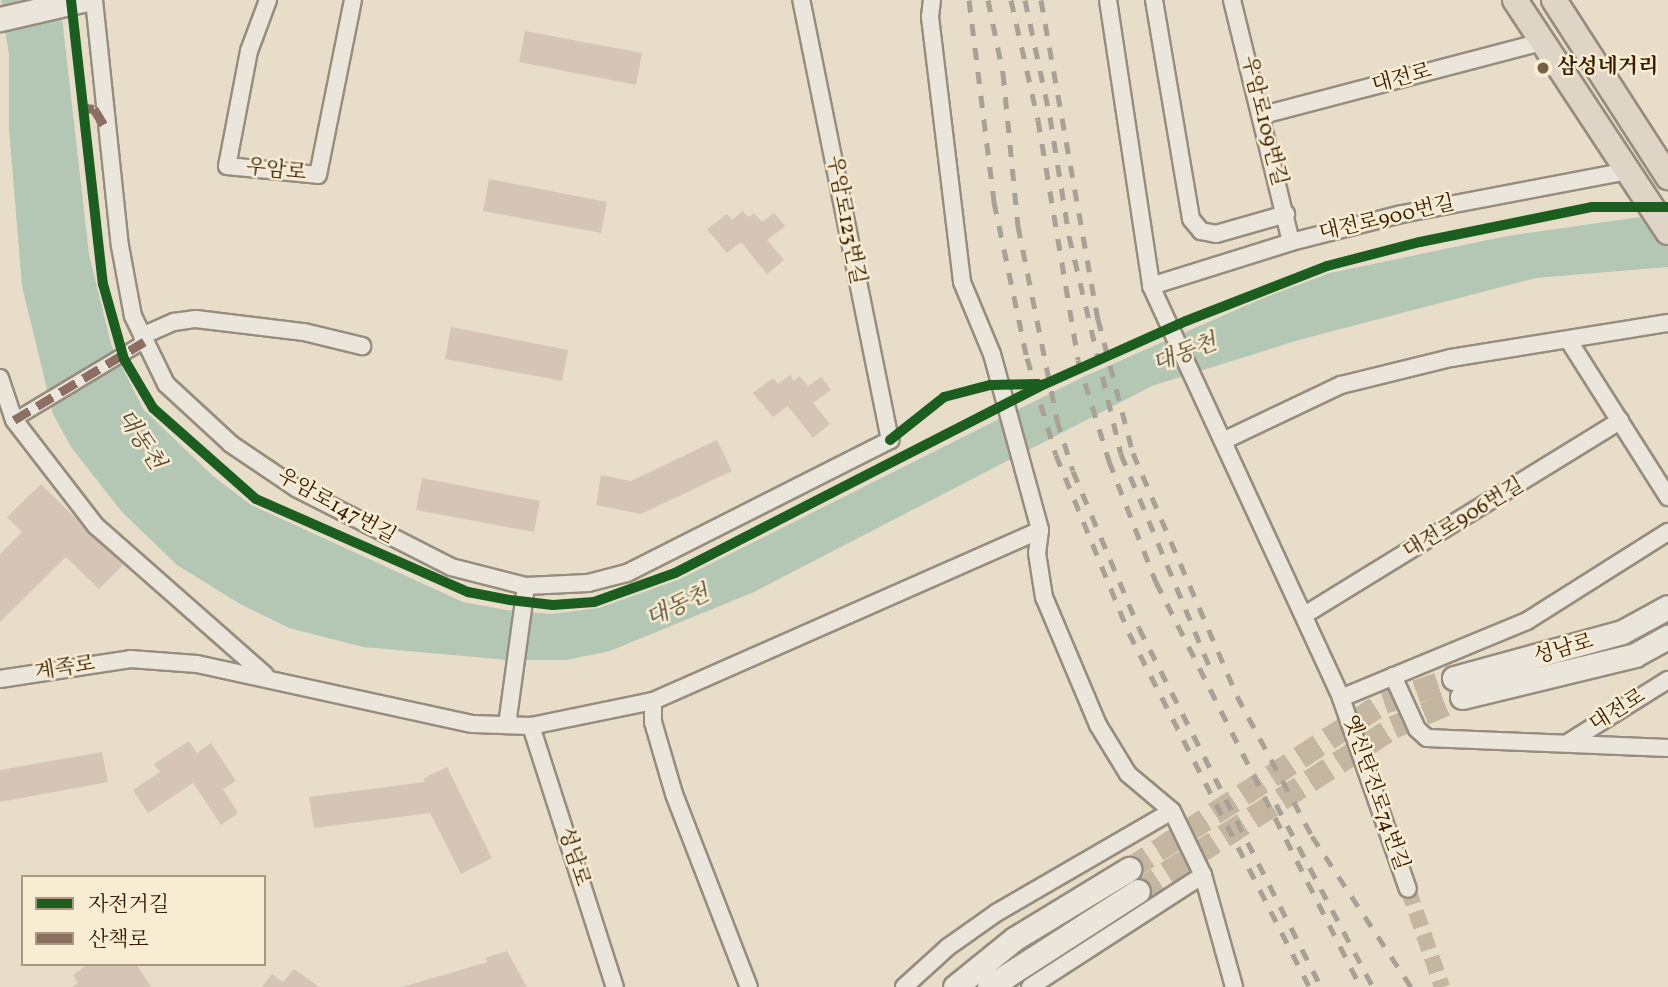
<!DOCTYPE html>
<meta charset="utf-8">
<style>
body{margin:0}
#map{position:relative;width:1668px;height:987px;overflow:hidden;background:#e8ddc9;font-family:Vollkorn,"Noto Serif KR",serif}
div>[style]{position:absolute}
.water>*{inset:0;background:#b4c7b5}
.building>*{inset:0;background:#d6c5b6}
.minor-tunnel>*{height:16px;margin-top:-8px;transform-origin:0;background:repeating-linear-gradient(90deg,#c5b6a1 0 16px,transparent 0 24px)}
.secondary-tunnel>*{height:23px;margin-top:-11.5px;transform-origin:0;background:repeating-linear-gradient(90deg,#c5b6a1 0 23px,transparent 0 34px)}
.roads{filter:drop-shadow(2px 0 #978d7e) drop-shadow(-2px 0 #978d7e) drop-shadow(0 2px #978d7e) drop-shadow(0 -2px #978d7e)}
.pedestrian>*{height:12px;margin:-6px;padding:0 6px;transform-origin:6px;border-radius:6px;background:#ebe6dc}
.minor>*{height:16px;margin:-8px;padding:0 8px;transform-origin:8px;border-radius:8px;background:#ebe6dc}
.secondary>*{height:23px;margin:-11.5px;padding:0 11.5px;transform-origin:11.5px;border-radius:11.5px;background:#ebe6dc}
.primary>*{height:24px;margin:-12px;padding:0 12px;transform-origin:12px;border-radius:12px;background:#dfd5c6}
.rail>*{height:5px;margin-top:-2.5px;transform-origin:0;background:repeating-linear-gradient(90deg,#a8a196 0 12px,transparent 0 24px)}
.quiet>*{height:9px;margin-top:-4.5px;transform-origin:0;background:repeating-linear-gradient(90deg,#8d6e63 0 18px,transparent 0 27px)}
.cycleway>*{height:10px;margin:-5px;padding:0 5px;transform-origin:5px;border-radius:5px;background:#1b5e20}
.dots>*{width:19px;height:19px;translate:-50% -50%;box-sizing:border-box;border:4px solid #f8ecd3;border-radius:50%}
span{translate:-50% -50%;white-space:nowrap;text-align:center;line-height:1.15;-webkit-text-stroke:5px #f8ecd3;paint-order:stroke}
.poi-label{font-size:21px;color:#371c00;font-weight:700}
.left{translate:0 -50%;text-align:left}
.street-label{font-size:21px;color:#371c00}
.water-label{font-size:23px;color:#564d34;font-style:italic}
.legend{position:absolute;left:21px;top:875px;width:245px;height:91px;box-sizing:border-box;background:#f8ecd3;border:2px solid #ab997f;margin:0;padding:9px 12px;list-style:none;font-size:21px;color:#371c00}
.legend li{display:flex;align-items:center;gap:14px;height:35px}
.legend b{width:35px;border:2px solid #ab997f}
</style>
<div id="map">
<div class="water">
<div style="clip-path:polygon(1px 0,60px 0,89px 254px,111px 344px,143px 409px,213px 476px,251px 505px,463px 602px,506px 610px,551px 614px,599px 608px,680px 579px,1083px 377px,1261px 299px,1330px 273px,1507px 236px,1640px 217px,1668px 218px,1668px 267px,1536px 278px,1299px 340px,1152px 386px,754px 592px,610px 651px,566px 660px,508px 660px,363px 647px,289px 628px,240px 604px,177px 565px,122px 512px,71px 447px,53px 414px,22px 286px,9px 129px,9px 55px)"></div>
</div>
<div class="building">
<div style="clip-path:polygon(525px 31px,642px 53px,636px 85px,519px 62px)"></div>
<div style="clip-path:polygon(489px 179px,607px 202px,601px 233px,483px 211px)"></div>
<div style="clip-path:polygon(743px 211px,748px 217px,754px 213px,762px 222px,774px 213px,785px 226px,767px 240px,784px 260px,767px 274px,741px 242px,727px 253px,707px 229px,727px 214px,732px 220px)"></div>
<div style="clip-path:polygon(451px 327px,568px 350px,562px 381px,445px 359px)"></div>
<div style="clip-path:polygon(790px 375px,794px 381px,800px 376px,808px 386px,821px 377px,831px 390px,813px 403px,830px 424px,813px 438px,788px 406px,773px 417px,753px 393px,773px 378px,778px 384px)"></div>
<div style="clip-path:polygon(717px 440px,732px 471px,641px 514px,596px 505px,601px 475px,631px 481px)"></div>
<div style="clip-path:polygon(422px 478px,540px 501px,534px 532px,416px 510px)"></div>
<div style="clip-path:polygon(41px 484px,123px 565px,99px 589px,66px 557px,0 622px,0 554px,22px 532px,7px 517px)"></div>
<div style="clip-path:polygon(189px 741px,197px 753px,211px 743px,236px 781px,223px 789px,238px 813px,221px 825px,193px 783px,148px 813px,133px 790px,160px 772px,154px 764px)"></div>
<div style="clip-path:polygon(102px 752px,108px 782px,0 802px,0 770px)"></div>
<div style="clip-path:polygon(447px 767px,492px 858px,461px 874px,430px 813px,314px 828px,309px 797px,425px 782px,424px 778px)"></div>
<div style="clip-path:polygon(507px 951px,527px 987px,402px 987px,488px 962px,485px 958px)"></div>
<div style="clip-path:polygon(88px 964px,136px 964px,151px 987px,72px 987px,78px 983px,73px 975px)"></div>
<div style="clip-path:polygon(294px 969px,319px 987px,262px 987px,272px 974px,283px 982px)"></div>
</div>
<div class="minor-tunnel">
<div style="left:1408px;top:889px;width:104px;rotate:70.9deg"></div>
</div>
<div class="secondary-tunnel">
<div style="left:1129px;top:869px;width:305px;rotate:-33.2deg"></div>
<div style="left:1384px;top:702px;width:74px;rotate:-18.9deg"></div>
<div style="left:1138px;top:891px;width:303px;rotate:-32.7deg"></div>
<div style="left:1393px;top:727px;width:75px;rotate:-23.5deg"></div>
</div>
<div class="roads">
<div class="pedestrian">
<div style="left:14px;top:420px;width:152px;rotate:-31deg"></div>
</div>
<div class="minor">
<div style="left:94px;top:0;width:247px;rotate:84deg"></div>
<div style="left:120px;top:246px;width:71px;rotate:79.5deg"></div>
<div style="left:133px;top:316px;width:76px;rotate:64.1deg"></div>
<div style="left:166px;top:384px;width:88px;rotate:42.7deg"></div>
<div style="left:231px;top:444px;width:78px;rotate:34.1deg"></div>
<div style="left:296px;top:488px;width:174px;rotate:27deg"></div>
<div style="left:451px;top:567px;width:77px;rotate:14.2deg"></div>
<div style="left:526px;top:586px;width:62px;rotate:-2.8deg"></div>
<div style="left:588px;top:583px;width:40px;rotate:-14.4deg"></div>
<div style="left:627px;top:573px;width:295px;rotate:-26.8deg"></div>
<div style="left:890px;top:440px;width:449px;rotate:-101.4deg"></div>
<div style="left:268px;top:0;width:54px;rotate:110.4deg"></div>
<div style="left:249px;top:51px;width:117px;rotate:100.8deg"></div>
<div style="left:227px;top:166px;width:91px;rotate:5.6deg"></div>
<div style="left:318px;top:175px;width:178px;rotate:-78.7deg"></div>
<div style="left:932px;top:0;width:17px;rotate:97deg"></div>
<div style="left:930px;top:17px;width:267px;rotate:83.1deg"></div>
<div style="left:962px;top:282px;width:78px;rotate:67.4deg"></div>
<div style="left:992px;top:354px;width:182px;rotate:74.7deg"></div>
<div style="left:1040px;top:530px;width:23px;rotate:97deg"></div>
<div style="left:1037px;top:553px;width:45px;rotate:81deg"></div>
<div style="left:1044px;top:597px;width:139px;rotate:67.1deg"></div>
<div style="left:1098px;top:725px;width:57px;rotate:58.5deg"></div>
<div style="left:1128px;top:774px;width:57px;rotate:40.1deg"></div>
<div style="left:1172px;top:811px;width:71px;rotate:64.2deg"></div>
<div style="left:1203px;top:875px;width:116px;rotate:74.5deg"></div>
<div style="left:1108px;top:0;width:289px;rotate:81.4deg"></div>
<div style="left:1151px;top:286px;width:454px;rotate:65.2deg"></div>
<div style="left:1341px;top:698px;width:202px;rotate:70.7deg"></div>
<div style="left:1154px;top:0;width:222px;rotate:80.4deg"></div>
<div style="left:1191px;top:219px;width:16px;rotate:50deg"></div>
<div style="left:1201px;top:231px;width:15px;rotate:11deg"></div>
<div style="left:1216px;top:234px;width:73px;rotate:-15.9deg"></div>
<div style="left:1232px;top:0;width:249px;rotate:76.3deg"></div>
<div style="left:1263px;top:115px;width:287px;rotate:-14.7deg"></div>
<div style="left:1151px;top:286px;width:147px;rotate:-17.4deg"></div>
<div style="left:1291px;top:242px;width:114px;rotate:-14.2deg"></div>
<div style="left:1402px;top:214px;width:229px;rotate:-10.8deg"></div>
<div style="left:142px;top:336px;width:35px;rotate:-24deg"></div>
<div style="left:174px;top:322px;width:22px;rotate:-8deg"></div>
<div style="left:196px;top:319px;width:109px;rotate:6.9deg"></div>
<div style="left:304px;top:332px;width:60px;rotate:13.6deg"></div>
<div style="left:1569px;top:341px;width:185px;rotate:57.6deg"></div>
<div style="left:0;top:378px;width:44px;rotate:71.6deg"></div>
<div style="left:14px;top:420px;width:134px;rotate:52.3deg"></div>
<div style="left:96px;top:526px;width:225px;rotate:41.4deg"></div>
<div style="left:1223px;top:441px;width:131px;rotate:-25.4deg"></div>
<div style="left:1341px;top:385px;width:113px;rotate:-13.8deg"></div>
<div style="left:1451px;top:358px;width:220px;rotate:-9.2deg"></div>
<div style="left:1306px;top:614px;width:369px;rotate:-31.6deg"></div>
<div style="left:1393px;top:676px;width:58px;rotate:65.6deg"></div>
<div style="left:1417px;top:729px;width:13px;rotate:42deg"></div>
<div style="left:1427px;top:738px;width:241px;rotate:2.4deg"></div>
<div style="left:0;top:679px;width:132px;rotate:-8.7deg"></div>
<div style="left:130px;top:659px;width:67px;rotate:4.3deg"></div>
<div style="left:197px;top:664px;width:282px;rotate:12.3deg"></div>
<div style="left:473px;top:724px;width:58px;rotate:2deg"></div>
<div style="left:531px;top:726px;width:125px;rotate:-11.6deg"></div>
<div style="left:653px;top:701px;width:423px;rotate:-23.8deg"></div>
<div style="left:1341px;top:698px;width:201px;rotate:-22.5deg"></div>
<div style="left:1527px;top:621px;width:167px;rotate:-32.3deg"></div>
<div style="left:653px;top:701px;width:21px;rotate:90deg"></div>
<div style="left:653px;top:722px;width:75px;rotate:73.7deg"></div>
<div style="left:674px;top:794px;width:207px;rotate:68.8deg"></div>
<div style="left:507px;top:725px;width:140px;rotate:-82.2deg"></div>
<div style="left:531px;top:726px;width:274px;rotate:72.2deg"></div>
<div style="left:1569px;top:742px;width:117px;rotate:-32.1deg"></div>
<div style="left:904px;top:987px;width:59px;rotate:-42.3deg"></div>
<div style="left:948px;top:947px;width:59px;rotate:-35.3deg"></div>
<div style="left:996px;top:913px;width:203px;rotate:-30.1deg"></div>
<div style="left:1030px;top:987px;width:206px;rotate:-32.9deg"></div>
</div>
<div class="secondary">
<div style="left:0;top:19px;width:84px;rotate:-13deg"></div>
<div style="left:1454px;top:678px;width:174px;rotate:-15.3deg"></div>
<div style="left:1622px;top:632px;width:52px;rotate:-28.5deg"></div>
<div style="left:1462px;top:697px;width:178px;rotate:-13.6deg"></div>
<div style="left:1635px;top:655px;width:38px;rotate:-29deg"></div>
<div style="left:955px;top:987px;width:76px;rotate:-39.1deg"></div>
<div style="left:1014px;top:939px;width:135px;rotate:-31.3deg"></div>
<div style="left:989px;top:987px;width:177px;rotate:-32.8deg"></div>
</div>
<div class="primary">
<div style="left:1515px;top:0;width:278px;rotate:56.6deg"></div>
<div style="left:1554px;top:0;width:211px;rotate:57.2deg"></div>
</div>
</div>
<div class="rail">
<div style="left:969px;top:0;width:204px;rotate:82.9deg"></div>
<div style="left:994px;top:202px;width:159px;rotate:78.1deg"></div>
<div style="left:1027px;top:358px;width:101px;rotate:73.4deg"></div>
<div style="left:1056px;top:455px;width:192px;rotate:67.7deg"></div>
<div style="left:1129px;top:633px;width:397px;rotate:63deg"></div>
<div style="left:988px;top:0;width:75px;rotate:78.4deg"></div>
<div style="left:1003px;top:73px;width:154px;rotate:84.4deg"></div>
<div style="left:1018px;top:226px;width:198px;rotate:78.6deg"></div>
<div style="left:1057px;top:420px;width:53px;rotate:72.6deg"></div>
<div style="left:1073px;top:471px;width:170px;rotate:67.2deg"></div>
<div style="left:1139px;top:628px;width:402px;rotate:63.1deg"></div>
<div style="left:1011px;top:0;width:123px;rotate:77.3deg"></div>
<div style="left:1038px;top:120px;width:243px;rotate:80.5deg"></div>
<div style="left:1078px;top:360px;width:106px;rotate:72.9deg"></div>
<div style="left:1109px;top:461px;width:130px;rotate:68.8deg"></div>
<div style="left:1156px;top:582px;width:454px;rotate:63.2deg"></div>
<div style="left:1025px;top:0;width:120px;rotate:77.9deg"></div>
<div style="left:1050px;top:117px;width:121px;rotate:80.9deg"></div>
<div style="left:1069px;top:236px;width:224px;rotate:76.6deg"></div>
<div style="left:1121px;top:454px;width:232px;rotate:67.4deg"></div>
<div style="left:1041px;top:0;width:324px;rotate:79.9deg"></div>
<div style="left:1098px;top:319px;width:138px;rotate:75.4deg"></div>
<div style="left:1133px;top:453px;width:264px;rotate:66.8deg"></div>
<div style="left:1237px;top:696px;width:159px;rotate:61.8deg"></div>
<div style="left:1312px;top:836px;width:181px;rotate:56.7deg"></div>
<div style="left:1276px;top:804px;width:207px;rotate:62.1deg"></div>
</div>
<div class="quiet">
<div style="left:86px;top:108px;width:8px;rotate:7deg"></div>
<div style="left:94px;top:109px;width:22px;rotate:58deg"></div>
<div style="left:14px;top:420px;width:152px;rotate:-31deg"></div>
</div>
<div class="cycleway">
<div style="left:71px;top:0;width:286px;rotate:83.6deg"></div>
<div style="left:103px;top:284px;width:78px;rotate:74.4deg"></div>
<div style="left:124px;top:359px;width:57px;rotate:59.4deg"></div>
<div style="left:153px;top:408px;width:137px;rotate:41.5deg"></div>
<div style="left:256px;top:499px;width:232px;rotate:23.7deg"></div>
<div style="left:468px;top:592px;width:43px;rotate:10.8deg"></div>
<div style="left:510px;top:600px;width:43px;rotate:6.6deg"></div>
<div style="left:553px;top:605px;width:41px;rotate:-4.2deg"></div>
<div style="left:594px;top:602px;width:86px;rotate:-19.7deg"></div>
<div style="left:675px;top:573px;width:415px;rotate:-27.1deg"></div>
<div style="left:1045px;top:384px;width:154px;rotate:-24.1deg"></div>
<div style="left:1186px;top:321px;width:151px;rotate:-21.3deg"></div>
<div style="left:1327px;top:266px;width:96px;rotate:-14.5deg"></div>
<div style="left:1420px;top:242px;width:176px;rotate:-11.5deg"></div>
<div style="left:1592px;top:207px;width:76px"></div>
<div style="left:890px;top:440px;width:69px;rotate:-38.5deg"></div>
<div style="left:944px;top:397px;width:48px;rotate:-14.6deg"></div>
<div style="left:990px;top:385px;width:48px;rotate:-1.2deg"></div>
</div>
<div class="dots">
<div style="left:1543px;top:68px;background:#756046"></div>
</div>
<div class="poi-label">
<span class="left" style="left:1557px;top:68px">삼성네거리</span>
</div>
<div class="street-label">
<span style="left:1402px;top:79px;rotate:-15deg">대전로</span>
<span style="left:1263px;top:121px;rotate:76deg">우암로109번길</span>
<span style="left:276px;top:171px;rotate:6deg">우암로</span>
<span style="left:1387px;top:219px;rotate:-13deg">대전로900번길</span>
<span style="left:845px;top:220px;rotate:79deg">우암로123번길</span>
<span style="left:336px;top:507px;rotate:29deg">우암로147번길</span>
<span style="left:1464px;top:519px;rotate:-31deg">대전로906번길</span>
<span style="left:1564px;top:650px;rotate:-16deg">성남로</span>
<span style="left:65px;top:669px;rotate:-9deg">계족로</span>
<span style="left:1618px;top:711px;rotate:-32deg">대전로</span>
<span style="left:1375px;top:793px;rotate:71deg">옛신탄진로74번길</span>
<span style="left:573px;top:857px;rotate:72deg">성남로</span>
</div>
<div class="water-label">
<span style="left:1185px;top:354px;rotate:-21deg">대동천</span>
<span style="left:140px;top:440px;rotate:57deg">대동천</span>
<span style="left:678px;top:607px;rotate:-25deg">대동천</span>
</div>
<ul class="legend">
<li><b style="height:9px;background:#1b5e20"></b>자전거길</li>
<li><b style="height:9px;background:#8d6e63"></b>산책로</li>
</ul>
</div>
